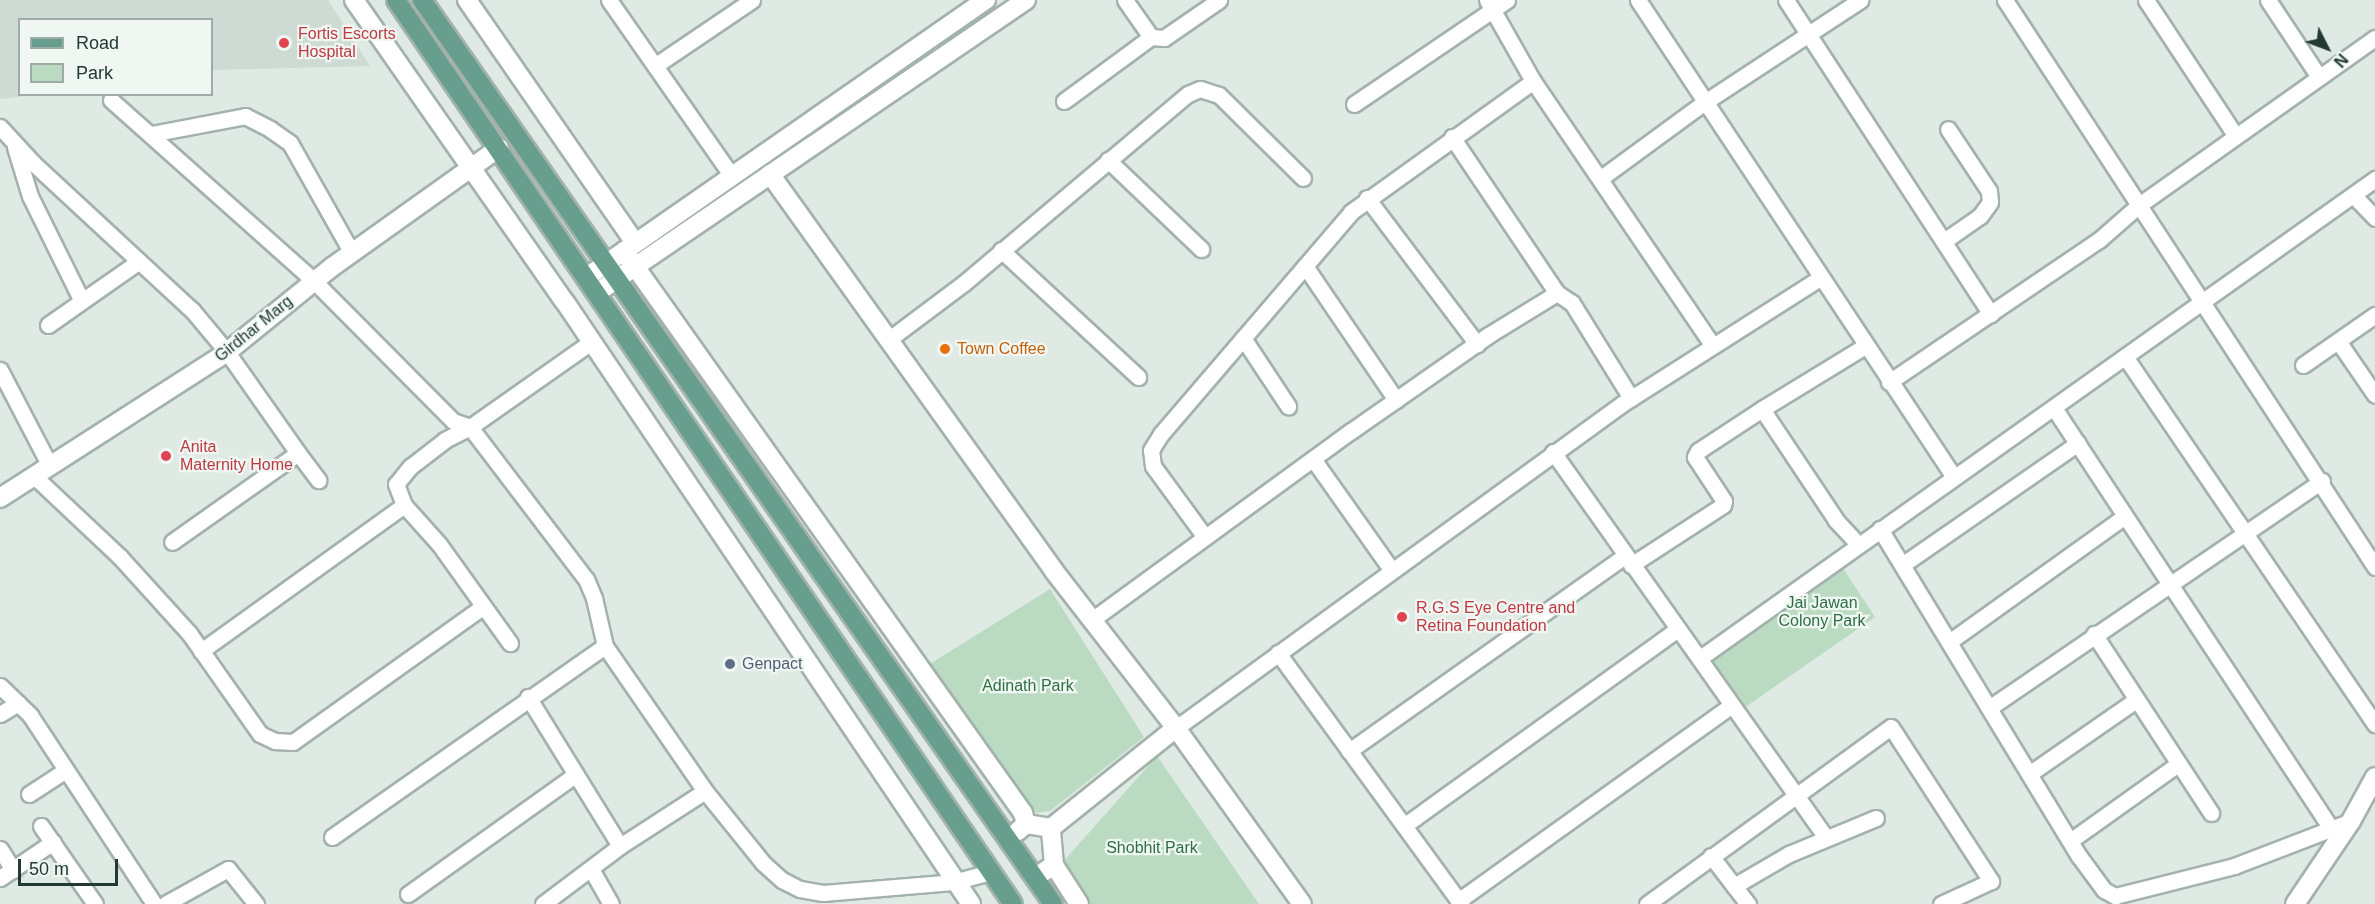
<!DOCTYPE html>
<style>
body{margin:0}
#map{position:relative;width:2375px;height:904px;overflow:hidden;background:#e0eae5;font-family:Arial,sans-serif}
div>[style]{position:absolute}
.built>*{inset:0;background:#cedad4}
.green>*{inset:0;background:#badbc1}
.roads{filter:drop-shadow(2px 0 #a3b2ac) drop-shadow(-2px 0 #a3b2ac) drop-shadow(0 2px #a3b2ac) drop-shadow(0 -2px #a3b2ac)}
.minor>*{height:15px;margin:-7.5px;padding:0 7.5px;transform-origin:7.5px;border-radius:7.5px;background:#fff}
.tertiary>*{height:18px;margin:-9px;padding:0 9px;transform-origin:9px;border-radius:9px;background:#fff}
.primary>*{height:18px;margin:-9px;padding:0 9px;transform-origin:9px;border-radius:9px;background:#679e8e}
.dots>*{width:16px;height:16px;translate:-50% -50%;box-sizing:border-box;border:3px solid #f0f7f3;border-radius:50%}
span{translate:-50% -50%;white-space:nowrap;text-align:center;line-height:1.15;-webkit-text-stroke:4.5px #f0f7f3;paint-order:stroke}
.health-label{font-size:16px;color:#be3a42}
.left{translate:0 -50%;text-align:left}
.street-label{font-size:16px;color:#223a32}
.food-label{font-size:16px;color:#c56008}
.park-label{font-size:16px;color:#2e6f44}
.service-label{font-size:16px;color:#4e5e75}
.legend{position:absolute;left:18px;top:18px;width:195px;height:78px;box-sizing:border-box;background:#f0f7f3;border:2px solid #9eaba6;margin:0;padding:8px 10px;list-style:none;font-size:18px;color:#223a32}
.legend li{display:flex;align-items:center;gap:12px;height:30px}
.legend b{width:30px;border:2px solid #9eaba6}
.north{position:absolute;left:2297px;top:18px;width:60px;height:60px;-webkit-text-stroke:4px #f0f7f3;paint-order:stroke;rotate:132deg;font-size:16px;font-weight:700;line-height:24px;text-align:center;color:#223a32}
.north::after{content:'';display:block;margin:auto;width:21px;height:27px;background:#223a32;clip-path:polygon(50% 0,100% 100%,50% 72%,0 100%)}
.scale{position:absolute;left:18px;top:859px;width:100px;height:27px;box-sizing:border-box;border:3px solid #223a32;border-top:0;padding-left:8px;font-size:18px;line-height:21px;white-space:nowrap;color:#223a32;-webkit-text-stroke:4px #f0f7f3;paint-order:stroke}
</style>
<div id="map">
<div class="built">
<div style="clip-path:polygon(0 0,328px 0,370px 66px,212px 70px,212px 20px,20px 20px,20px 94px,33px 95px,0 99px)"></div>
</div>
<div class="green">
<div style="clip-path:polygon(1837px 559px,1875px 617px,1737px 713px,1700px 658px)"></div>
<div style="clip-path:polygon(1050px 589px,1144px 737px,1050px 811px,1035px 813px,1027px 809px,928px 665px)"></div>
<div style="clip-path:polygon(1157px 756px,1259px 904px,1090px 904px,1062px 863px)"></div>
</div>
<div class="roads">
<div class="minor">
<div style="left:609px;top:0;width:215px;rotate:55.1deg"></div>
<div style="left:1125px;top:0;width:45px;rotate:54.9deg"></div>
<div style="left:1151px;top:37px;width:13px;rotate:4deg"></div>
<div style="left:1164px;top:38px;width:67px;rotate:-34.6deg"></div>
<div style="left:1487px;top:0;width:93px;rotate:60.4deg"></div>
<div style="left:1533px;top:81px;width:320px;rotate:55.8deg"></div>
<div style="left:1638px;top:0;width:572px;rotate:56.48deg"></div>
<div style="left:1786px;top:0;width:375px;rotate:56.9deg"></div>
<div style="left:2005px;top:0;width:677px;rotate:56.87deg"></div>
<div style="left:2146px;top:0;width:162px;rotate:56.6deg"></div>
<div style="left:2268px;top:0;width:92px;rotate:56.5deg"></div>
<div style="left:656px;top:65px;width:116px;rotate:-34.1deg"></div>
<div style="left:111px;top:100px;width:272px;rotate:41.7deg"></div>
<div style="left:314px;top:281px;width:197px;rotate:45.2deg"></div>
<div style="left:453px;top:421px;width:18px;rotate:19deg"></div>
<div style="left:1064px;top:101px;width:108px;rotate:-36.3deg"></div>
<div style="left:1354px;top:104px;width:185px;rotate:-34.2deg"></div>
<div style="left:0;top:127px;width:49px;rotate:47.5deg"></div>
<div style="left:33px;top:163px;width:217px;rotate:42.8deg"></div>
<div style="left:192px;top:310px;width:55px;rotate:50.2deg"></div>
<div style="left:227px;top:352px;width:123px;rotate:54.9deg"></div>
<div style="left:298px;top:453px;width:154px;rotate:144.8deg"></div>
<div style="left:151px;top:134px;width:96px;rotate:-10.8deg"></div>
<div style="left:245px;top:116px;width:28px;rotate:27deg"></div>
<div style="left:270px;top:129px;width:24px;rotate:35deg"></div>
<div style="left:290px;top:143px;width:126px;rotate:60.6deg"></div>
<div style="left:1452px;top:137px;width:188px;rotate:56.1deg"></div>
<div style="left:1557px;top:293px;width:18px;rotate:34deg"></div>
<div style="left:1572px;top:303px;width:112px;rotate:58.2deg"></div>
<div style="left:15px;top:147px;width:51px;rotate:73deg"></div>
<div style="left:30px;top:196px;width:117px;rotate:63.7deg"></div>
<div style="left:82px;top:301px;width:68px;rotate:-34.9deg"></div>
<div style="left:1108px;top:160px;width:129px;rotate:43.7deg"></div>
<div style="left:1601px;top:178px;width:129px;rotate:-36.2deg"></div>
<div style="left:1705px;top:102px;width:186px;rotate:-33.3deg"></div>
<div style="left:2353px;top:195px;width:32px;rotate:46deg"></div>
<div style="left:1367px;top:198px;width:183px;rotate:53deg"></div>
<div style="left:1944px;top:241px;width:44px;rotate:-34.8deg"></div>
<div style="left:1980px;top:216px;width:17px;rotate:-54deg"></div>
<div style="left:1990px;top:202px;width:11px;rotate:-95deg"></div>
<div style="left:1989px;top:191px;width:74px;rotate:-123.5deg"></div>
<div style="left:1001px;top:250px;width:187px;rotate:42.8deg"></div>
<div style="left:1305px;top:266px;width:162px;rotate:55.8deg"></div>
<div style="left:48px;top:325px;width:42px;rotate:-35.2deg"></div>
<div style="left:1243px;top:338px;width:82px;rotate:56.5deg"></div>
<div style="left:888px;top:340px;width:95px;rotate:-36.9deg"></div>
<div style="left:964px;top:283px;width:293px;rotate:-40.2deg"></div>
<div style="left:1188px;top:94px;width:13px;rotate:-23deg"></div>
<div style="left:1200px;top:89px;width:20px;rotate:18deg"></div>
<div style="left:1219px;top:95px;width:118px;rotate:44.7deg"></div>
<div style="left:2338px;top:341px;width:65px;rotate:55.6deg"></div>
<div style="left:591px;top:342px;width:148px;rotate:144.9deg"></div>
<div style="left:470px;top:427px;width:191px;rotate:52.7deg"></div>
<div style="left:586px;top:579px;width:21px;rotate:67deg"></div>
<div style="left:594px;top:598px;width:49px;rotate:77.1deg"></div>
<div style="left:605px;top:646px;width:176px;rotate:55.4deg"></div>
<div style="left:705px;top:791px;width:92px;rotate:51.1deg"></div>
<div style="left:763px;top:863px;width:25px;rotate:42deg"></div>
<div style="left:782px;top:880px;width:20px;rotate:27deg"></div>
<div style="left:800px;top:889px;width:23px;rotate:10deg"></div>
<div style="left:823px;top:893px;width:130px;rotate:-4.8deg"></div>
<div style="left:953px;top:882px;width:38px;rotate:-15deg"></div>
<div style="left:2126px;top:358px;width:443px;rotate:55.8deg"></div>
<div style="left:2303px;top:365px;width:88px;rotate:-34.8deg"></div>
<div style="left:0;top:370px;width:108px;rotate:62.5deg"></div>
<div style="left:1889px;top:382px;width:254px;rotate:-34.1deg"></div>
<div style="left:2099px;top:240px;width:53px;rotate:-41.2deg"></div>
<div style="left:2139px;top:205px;width:289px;rotate:-35.3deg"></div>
<div style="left:2054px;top:408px;width:502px;rotate:56.63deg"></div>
<div style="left:470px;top:427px;width:28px;rotate:153deg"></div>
<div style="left:445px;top:440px;width:44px;rotate:142.4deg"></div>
<div style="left:410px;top:467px;width:22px;rotate:129deg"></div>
<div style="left:396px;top:484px;width:22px;rotate:69deg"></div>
<div style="left:404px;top:505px;width:52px;rotate:48.1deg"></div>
<div style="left:439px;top:544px;width:122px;rotate:54.4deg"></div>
<div style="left:1553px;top:452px;width:472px;rotate:54.7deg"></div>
<div style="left:298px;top:453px;width:34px;rotate:53deg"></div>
<div style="left:1313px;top:459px;width:135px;rotate:54.7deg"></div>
<div style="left:34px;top:476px;width:118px;rotate:43.3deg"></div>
<div style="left:120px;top:557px;width:103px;rotate:47.8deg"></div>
<div style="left:189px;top:633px;width:123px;rotate:54.9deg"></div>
<div style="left:260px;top:734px;width:17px;rotate:25deg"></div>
<div style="left:275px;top:741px;width:18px;rotate:3deg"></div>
<div style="left:293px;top:742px;width:231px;rotate:-35.5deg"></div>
<div style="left:1880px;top:529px;width:383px;rotate:58.7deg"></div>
<div style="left:2079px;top:856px;width:42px;rotate:53.7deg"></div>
<div style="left:2104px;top:890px;width:13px;rotate:29deg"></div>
<div style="left:2115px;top:896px;width:123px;rotate:-14.1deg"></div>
<div style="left:2234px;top:866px;width:125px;rotate:-21deg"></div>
<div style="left:1205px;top:537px;width:88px;rotate:-126.2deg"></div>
<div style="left:1153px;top:466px;width:16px;rotate:-97deg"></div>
<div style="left:1151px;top:450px;width:19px;rotate:-58deg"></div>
<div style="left:1161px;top:434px;width:292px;rotate:-49.4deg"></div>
<div style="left:1351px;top:212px;width:224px;rotate:-35.7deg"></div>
<div style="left:1858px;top:544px;width:33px;rotate:-133deg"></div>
<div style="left:1836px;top:520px;width:133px;rotate:-123.7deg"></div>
<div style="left:1762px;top:409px;width:121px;rotate:-31.5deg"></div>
<div style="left:1631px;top:565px;width:110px;rotate:-33.1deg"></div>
<div style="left:1723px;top:505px;width:4px;rotate:-76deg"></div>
<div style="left:1724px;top:501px;width:53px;rotate:-123.4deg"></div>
<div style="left:1695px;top:457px;width:7px;rotate:-63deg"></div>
<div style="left:1698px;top:451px;width:77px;rotate:-33.3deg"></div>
<div style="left:1902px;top:565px;width:214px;rotate:-34.7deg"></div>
<div style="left:1093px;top:619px;width:319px;rotate:-36.1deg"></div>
<div style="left:1351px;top:431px;width:166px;rotate:-34.9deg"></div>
<div style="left:1487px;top:336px;width:82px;rotate:-31.6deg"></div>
<div style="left:2094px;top:634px;width:214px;rotate:56.8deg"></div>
<div style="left:1949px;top:642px;width:216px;rotate:-35.6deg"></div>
<div style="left:201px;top:651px;width:250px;rotate:-35.7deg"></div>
<div style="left:1278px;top:653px;width:311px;rotate:53.9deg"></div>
<div style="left:1700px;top:658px;width:828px;rotate:-35.36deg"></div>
<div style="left:0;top:686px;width:42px;rotate:44deg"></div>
<div style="left:30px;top:715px;width:226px;rotate:56.7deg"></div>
<div style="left:528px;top:697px;width:175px;rotate:58.3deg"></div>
<div style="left:1989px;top:708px;width:403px;rotate:-34.3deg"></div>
<div style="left:0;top:714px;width:21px;rotate:-31deg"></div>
<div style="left:1176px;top:728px;width:551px;rotate:-36deg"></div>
<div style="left:1622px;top:404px;width:235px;rotate:-32.5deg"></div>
<div style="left:1349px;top:751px;width:337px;rotate:-35.3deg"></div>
<div style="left:2029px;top:774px;width:130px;rotate:-34.7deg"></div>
<div style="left:29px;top:794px;width:44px;rotate:-33deg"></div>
<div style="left:1405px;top:825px;width:336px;rotate:-35.7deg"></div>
<div style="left:41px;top:826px;width:95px;rotate:55.3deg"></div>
<div style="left:332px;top:837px;width:333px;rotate:-35deg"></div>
<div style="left:2070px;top:841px;width:133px;rotate:-35.5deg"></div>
<div style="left:0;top:849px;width:25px;rotate:58deg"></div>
<div style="left:1711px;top:856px;width:61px;rotate:52.4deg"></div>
<div style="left:591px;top:869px;width:40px;rotate:60.3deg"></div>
<div style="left:0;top:878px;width:64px;rotate:-34.2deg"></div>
<div style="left:1734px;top:886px;width:64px;rotate:-30.2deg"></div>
<div style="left:1789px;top:854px;width:94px;rotate:-22.5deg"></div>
<div style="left:408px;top:894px;width:206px;rotate:-35.5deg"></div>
<div style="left:1458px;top:901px;width:337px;rotate:-35.6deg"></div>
<div style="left:165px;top:904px;width:72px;rotate:-29.1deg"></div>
<div style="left:228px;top:869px;width:45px;rotate:51.3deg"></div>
<div style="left:543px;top:904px;width:96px;rotate:-37deg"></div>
<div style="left:620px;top:846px;width:101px;rotate:-32.9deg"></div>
<div style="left:1647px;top:904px;width:301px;rotate:-36deg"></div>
<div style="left:1891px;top:727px;width:184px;rotate:57deg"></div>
<div style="left:1991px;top:881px;width:55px;rotate:155.3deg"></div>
</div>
<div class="tertiary">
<div style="left:354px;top:0;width:368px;rotate:55.1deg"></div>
<div style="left:565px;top:302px;width:726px;rotate:56deg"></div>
<div style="left:467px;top:0;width:295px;rotate:55.3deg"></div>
<div style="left:770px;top:174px;width:488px;rotate:54.4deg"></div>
<div style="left:1054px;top:571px;width:199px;rotate:52.2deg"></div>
<div style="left:1176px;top:728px;width:216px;rotate:54.4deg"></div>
<div style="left:624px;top:251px;width:689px;rotate:54.63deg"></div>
<div style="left:1023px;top:813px;width:11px;rotate:75deg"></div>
<div style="left:587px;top:277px;width:486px;rotate:-34.8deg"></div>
<div style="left:598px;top:292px;width:518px;rotate:-34.3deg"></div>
<div style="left:0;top:498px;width:270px;rotate:-32.7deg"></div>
<div style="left:227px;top:352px;width:135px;rotate:-39deg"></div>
<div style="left:332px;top:267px;width:205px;rotate:-35.5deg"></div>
<div style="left:1018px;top:831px;width:11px;rotate:-41deg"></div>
<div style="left:1026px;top:824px;width:25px;rotate:9deg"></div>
<div style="left:1051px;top:828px;width:160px;rotate:-38.7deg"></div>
<div style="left:1054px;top:865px;width:46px;rotate:57.3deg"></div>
<div style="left:1036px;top:877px;width:22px;rotate:-34deg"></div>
<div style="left:1054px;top:865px;width:37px;rotate:-95deg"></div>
<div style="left:2295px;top:904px;width:100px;rotate:-56deg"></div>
<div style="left:2351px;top:821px;width:50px;rotate:-61.4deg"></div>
</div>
<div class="primary">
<div style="left:396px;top:0;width:1094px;rotate:55.69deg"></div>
<div style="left:422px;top:0;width:1102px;rotate:55.08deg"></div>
</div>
</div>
<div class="dots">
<div style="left:284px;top:43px;background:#e0444e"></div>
<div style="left:945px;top:349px;background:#e8710a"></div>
<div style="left:166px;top:456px;background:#e0444e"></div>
<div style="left:1402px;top:617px;background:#e0444e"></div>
<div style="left:730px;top:664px;background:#5c6f8a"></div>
</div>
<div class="health-label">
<span class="left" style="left:298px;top:43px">Fortis Escorts<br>Hospital</span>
<span class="left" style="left:180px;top:456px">Anita<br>Maternity Home</span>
<span class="left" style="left:1416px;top:617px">R.G.S Eye Centre and<br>Retina Foundation</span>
</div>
<div class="street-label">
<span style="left:254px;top:329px;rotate:-39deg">Girdhar Marg</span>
</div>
<div class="food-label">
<span class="left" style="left:957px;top:349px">Town Coffee</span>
</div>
<div class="park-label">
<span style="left:1822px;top:612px">Jai Jawan<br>Colony Park</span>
<span style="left:1028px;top:686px">Adinath Park</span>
<span style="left:1152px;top:848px">Shobhit Park</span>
</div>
<div class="service-label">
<span class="left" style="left:742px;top:664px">Genpact</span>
</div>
<ul class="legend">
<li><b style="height:8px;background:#679e8e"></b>Road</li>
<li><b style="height:16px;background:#badbc1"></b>Park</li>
</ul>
<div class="north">N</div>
<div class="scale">50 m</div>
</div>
